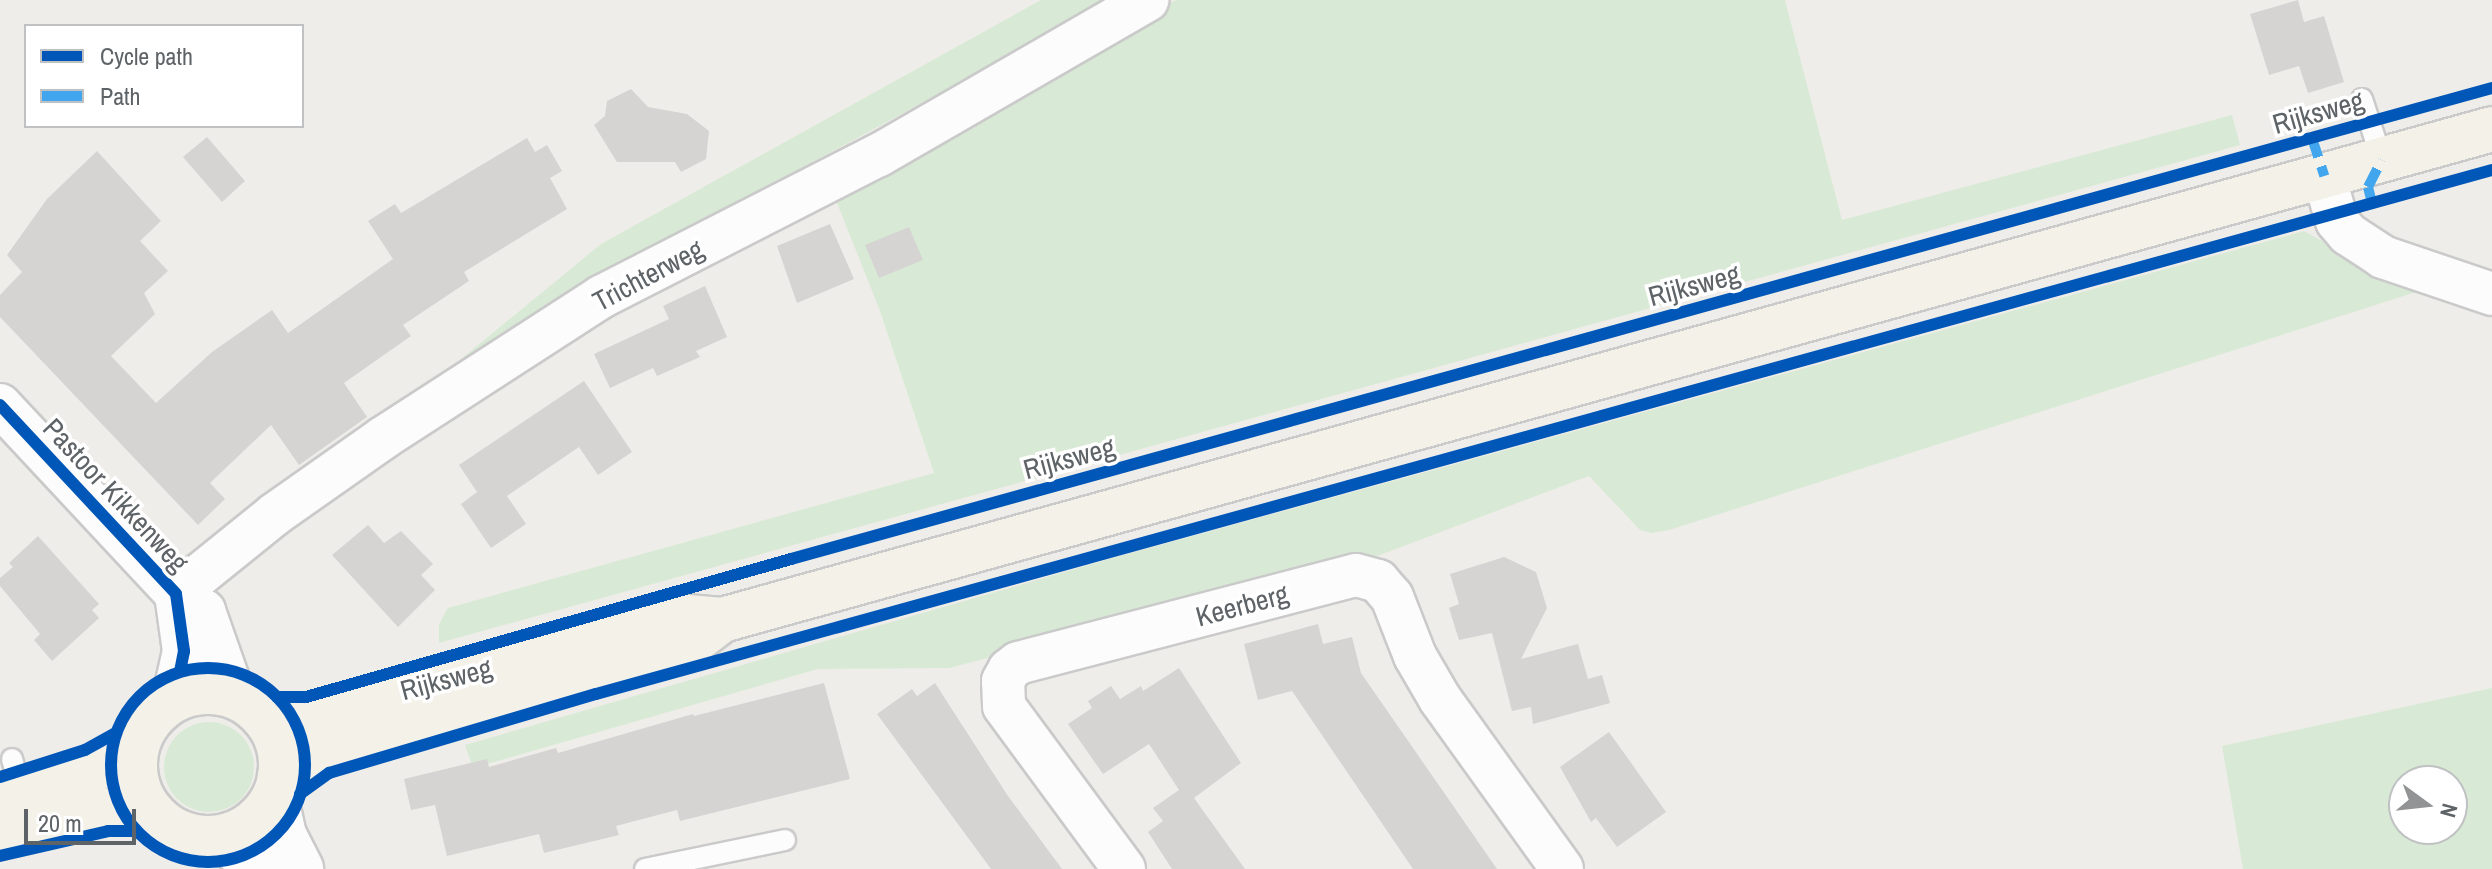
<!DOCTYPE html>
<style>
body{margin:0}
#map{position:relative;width:2492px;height:869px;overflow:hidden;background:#efede9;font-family:"Archivo Narrow",sans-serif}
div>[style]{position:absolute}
.green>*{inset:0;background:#d8ead5}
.round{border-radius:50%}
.building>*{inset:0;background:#d5d4d2}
.roads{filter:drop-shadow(2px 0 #cacaca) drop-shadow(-2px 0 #cacaca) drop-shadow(0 2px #cacaca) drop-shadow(0 -2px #cacaca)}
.lane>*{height:20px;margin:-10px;padding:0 10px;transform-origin:10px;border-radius:10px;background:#fdfcfc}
.street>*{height:42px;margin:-21px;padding:0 21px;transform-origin:21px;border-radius:21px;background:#fdfcfc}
.secondary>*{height:44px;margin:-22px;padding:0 22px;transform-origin:22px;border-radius:22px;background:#fdfcfc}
.primary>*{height:44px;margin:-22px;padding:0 22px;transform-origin:22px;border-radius:22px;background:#f4f1e9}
.primary>.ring{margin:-22px;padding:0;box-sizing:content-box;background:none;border:44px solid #f4f1e9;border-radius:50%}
.quiet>*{height:10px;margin-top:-5px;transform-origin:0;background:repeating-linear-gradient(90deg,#41a6ee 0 20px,transparent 0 30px)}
.cycleway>*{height:12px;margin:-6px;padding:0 6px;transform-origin:6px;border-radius:6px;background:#0057b8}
.cycleway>.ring{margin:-6px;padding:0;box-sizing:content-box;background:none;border:12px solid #0057b8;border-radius:50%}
span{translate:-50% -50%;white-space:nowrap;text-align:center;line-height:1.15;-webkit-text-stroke:7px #fff;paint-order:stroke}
.street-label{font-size:28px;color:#5e6367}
.legend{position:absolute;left:24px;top:24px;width:280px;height:104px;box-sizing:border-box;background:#fff;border:2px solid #bfc1c2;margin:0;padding:10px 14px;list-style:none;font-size:24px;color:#5e6367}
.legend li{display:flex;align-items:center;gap:16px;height:40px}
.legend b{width:40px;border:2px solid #bfc1c2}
.north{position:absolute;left:2388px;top:765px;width:80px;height:80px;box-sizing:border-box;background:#fff;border:2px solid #bfc1c2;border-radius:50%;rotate:105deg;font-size:22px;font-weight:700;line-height:32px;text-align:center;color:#5e6367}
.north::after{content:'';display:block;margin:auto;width:28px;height:36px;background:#919394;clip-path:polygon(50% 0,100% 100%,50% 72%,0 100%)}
.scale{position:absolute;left:24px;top:809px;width:112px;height:36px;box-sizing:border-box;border:4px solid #5e6367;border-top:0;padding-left:10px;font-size:24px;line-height:28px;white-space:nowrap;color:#5e6367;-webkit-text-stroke:6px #fff;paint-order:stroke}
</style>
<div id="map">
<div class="green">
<div style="clip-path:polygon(1041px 0,1113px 0,612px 270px,433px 382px,601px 244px)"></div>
<div style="clip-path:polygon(1176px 0,1785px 0,1842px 220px,2232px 115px,2240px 145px,439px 643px,439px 624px,448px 608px,934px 473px,880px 311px,833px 193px,993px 107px)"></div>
<div style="clip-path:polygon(2304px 231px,2353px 258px,2429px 288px,1669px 530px,1651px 533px,1640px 530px,1589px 476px,1356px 564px,949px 668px,818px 669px,473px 768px,465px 745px,1120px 556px)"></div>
<div style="clip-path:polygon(evenodd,2492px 688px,2492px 869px,2243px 869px,2222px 746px,2492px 688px,2404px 781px,2452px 781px,2452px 829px,2404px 829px,2404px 781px)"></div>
<div class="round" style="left:164px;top:722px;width:90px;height:90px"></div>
</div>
<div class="building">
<div style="clip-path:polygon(2298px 0,2304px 22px,2324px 16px,2344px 82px,2308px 93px,2299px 66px,2269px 75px,2250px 14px)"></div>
<div style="clip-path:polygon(631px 89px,648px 107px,687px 114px,709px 131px,706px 159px,681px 172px,675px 162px,617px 162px,594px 125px,605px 116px,607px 101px)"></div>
<div style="clip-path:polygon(207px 137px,245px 181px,222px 202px,183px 157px)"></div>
<div style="clip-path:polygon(527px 138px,535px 152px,547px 145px,562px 171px,550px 178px,567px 209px,464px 272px,469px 281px,403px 325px,411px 336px,344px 383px,367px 417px,299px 465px,271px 425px,210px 483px,225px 499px,198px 525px,0 317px,0 295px,22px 272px,7px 255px,47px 199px,97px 151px,161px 221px,140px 241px,168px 271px,144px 293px,155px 314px,111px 356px,156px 403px,212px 352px,272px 310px,288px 333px,393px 259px,368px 221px,395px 204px,401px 213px)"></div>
<div style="clip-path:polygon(830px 224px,854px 279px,797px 303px,777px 246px)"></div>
<div style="clip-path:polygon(909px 227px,923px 260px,879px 278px,865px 245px)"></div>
<div style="clip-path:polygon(705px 286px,727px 337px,696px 351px,700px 357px,657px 376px,653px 368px,610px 388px,594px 354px,669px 319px,663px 306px)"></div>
<div style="clip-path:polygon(584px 381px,632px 452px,598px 475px,579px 447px,507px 496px,526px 524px,491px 548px,461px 504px,477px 492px,459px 465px)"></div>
<div style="clip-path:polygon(368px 525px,384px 543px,401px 531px,433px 564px,421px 575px,435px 590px,398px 627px,332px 555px)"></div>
<div style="clip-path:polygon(38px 536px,99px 604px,92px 610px,99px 618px,52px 661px,34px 640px,40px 634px,0 586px,0 578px,13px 567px,9px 563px)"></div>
<div style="clip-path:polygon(1504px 557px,1536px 572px,1547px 608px,1521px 659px,1578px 644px,1588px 679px,1602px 675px,1610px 703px,1533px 724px,1531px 707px,1512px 711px,1492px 633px,1459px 640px,1449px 608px,1459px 604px,1450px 574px)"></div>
<div style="clip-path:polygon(1318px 624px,1323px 644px,1352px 637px,1361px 673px,1497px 869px,1413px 869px,1292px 691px,1258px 700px,1244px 644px)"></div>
<div style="clip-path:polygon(1179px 668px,1241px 763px,1194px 798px,1245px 869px,1172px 869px,1148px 832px,1163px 821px,1153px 808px,1179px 790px,1149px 744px,1103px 774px,1068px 724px,1092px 708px,1088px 701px,1111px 686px,1120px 699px,1141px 686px,1143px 691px)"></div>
<div style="clip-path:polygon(824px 683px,850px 779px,680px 821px,677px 810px,616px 826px,619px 835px,544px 853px,539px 834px,447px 856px,435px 805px,411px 810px,404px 779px,487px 759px,489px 767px,556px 748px,558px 753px,693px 714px,694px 716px)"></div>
<div style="clip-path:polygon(935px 683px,1008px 796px,1062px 869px,991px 869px,877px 714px,912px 689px,917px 696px)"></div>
<div style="clip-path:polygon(1609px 732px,1666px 812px,1617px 847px,1596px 818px,1591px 822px,1560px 767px)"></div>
</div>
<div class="roads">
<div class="lane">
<div style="left:2362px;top:99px;width:64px;rotate:71.8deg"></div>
<div style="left:12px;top:759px;width:35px;rotate:74deg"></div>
<div style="left:645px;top:869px;width:143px;rotate:-11.7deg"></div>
</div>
<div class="street">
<div style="left:2324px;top:176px;width:47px;rotate:73.9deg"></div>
<div style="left:2337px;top:221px;width:17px;rotate:50deg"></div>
<div style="left:2348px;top:234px;width:42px;rotate:33.3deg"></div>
<div style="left:2383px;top:257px;width:115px;rotate:18.7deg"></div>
<div style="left:0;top:405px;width:258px;rotate:47deg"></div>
<div style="left:176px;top:594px;width:33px;rotate:31deg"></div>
<div style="left:204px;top:611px;width:90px;rotate:70.6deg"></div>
<div style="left:176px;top:594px;width:127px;rotate:-38.9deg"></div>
<div style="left:275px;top:514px;width:132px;rotate:-35.1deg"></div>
<div style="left:383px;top:438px;width:260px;rotate:-32.9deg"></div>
<div style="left:601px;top:297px;width:312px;rotate:-27.1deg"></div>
<div style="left:879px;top:155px;width:310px;rotate:-30deg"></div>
<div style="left:173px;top:700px;width:50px;rotate:-77.3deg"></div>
<div style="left:184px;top:651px;width:58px;rotate:-98deg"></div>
<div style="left:1124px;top:869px;width:202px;rotate:-126.4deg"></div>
<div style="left:1004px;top:706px;width:25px;rotate:-92deg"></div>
<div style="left:1003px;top:681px;width:13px;rotate:-61deg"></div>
<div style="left:1009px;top:670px;width:11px;rotate:-38deg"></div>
<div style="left:1018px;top:663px;width:349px;rotate:-14.6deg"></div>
<div style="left:1356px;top:575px;width:23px;rotate:15deg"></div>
<div style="left:1378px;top:581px;width:21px;rotate:49deg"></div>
<div style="left:1392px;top:597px;width:63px;rotate:68.7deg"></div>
<div style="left:1415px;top:656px;width:50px;rotate:59.8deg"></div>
<div style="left:1440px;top:699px;width:209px;rotate:54.3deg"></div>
</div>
<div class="secondary">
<div style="left:275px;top:795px;width:41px;rotate:77.3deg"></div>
<div style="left:284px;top:835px;width:38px;rotate:63deg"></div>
<div style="left:214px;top:838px;width:22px;rotate:27deg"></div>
<div style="left:234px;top:848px;width:30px;rotate:44deg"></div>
</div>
<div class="primary">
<div class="ring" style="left:135px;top:692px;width:102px;height:102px"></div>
<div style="left:263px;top:717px;width:48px;rotate:-1.2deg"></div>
<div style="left:311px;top:716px;width:378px;rotate:-15.3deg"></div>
<div style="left:676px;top:616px;width:46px;rotate:5deg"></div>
<div style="left:722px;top:620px;width:1837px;rotate:-15.5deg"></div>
<div style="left:280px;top:776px;width:49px;rotate:-28.1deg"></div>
<div style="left:323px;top:753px;width:376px;rotate:-16.1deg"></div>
<div style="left:684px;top:649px;width:48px;rotate:-37.3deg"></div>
<div style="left:0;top:798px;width:110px;rotate:-16.9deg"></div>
<div style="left:105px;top:766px;width:35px;rotate:-27deg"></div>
<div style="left:0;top:836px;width:106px;rotate:-13.6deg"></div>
<div style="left:103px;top:811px;width:49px;rotate:1.2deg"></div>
</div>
</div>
<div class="quiet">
<div style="left:2312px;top:138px;width:40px;rotate:72deg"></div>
<div style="left:2372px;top:203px;width:16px;rotate:-104deg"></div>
<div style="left:2368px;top:187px;width:30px;rotate:-63deg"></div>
</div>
<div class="cycleway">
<div style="left:0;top:405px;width:258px;rotate:47deg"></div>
<div style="left:176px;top:594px;width:58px;rotate:82deg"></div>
<div style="left:184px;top:651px;width:21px;rotate:101deg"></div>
<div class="ring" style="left:111px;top:668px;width:182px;height:182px"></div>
<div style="left:277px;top:697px;width:29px"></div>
<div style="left:306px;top:697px;width:504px;rotate:-15.88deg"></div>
<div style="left:791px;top:559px;width:1765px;rotate:-15.48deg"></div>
<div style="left:0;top:777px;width:89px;rotate:-17.6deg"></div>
<div style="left:85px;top:750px;width:35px;rotate:-29deg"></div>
<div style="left:300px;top:794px;width:36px;rotate:-36deg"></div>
<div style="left:329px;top:773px;width:278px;rotate:-16.5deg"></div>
<div style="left:596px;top:694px;width:1967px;rotate:-15.45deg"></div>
<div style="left:0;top:856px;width:111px;rotate:-13deg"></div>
<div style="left:108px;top:831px;width:28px"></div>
</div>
<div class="street-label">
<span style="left:2318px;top:112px;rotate:-16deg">Rijksweg</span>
<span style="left:648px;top:275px;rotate:-28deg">Trichterweg</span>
<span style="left:1694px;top:285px;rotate:-15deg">Rijksweg</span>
<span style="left:1069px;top:458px;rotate:-15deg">Rijksweg</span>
<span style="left:116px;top:495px;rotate:47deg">Pastoor Kikkenweg</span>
<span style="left:1242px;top:605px;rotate:-15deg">Keerberg</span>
<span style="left:446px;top:679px;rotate:-15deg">Rijksweg</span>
</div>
<ul class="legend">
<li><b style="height:10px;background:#0057b8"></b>Cycle path</li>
<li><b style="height:10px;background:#41a6ee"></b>Path</li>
</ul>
<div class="north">N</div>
<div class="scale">20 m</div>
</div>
